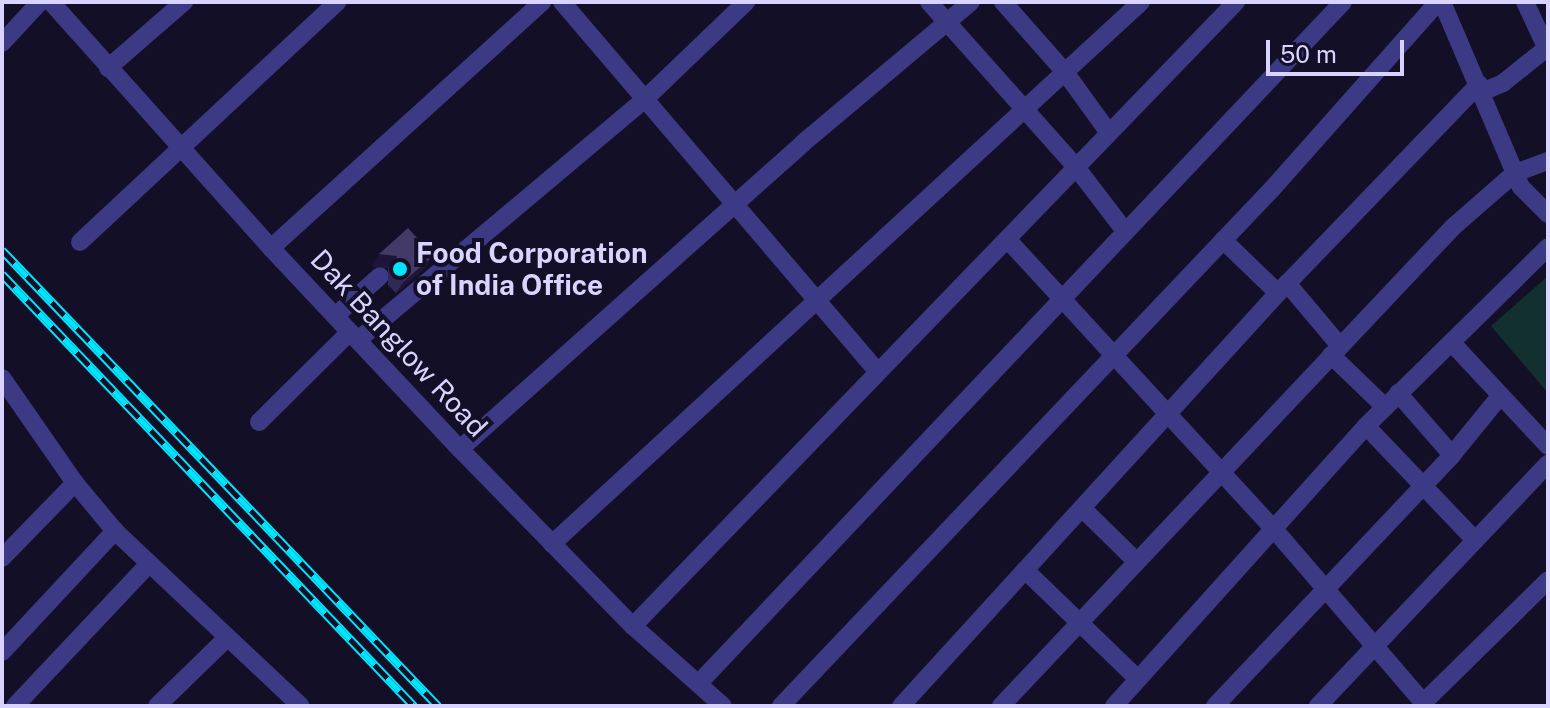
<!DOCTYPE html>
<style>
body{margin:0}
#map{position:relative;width:1550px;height:708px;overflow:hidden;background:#130f26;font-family:"Public Sans",sans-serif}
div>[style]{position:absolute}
.green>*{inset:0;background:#12302f}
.minor>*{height:18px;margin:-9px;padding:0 9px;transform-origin:9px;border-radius:9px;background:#3d3a85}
.rail>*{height:9px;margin-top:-4.5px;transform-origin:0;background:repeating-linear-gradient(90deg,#130f26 0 18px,#00e5ff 0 36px);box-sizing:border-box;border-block:2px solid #00e5ff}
.wall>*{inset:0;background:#312854}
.shaded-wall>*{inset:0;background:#1d163a}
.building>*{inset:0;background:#433a66}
.dots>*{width:22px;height:22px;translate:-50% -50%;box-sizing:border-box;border:4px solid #130f26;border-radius:50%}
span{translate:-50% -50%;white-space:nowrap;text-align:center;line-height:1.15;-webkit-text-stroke:8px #130f26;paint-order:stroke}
.poi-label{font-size:28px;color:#d9d4ff;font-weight:700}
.left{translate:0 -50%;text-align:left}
.street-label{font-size:28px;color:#d9d4ff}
.frame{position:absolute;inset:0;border:4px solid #d9d4ff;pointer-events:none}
.scale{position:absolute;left:1266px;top:40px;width:138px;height:36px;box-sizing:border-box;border:4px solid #d9d4ff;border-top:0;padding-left:10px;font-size:24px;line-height:28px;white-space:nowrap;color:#d9d4ff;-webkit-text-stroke:6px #130f26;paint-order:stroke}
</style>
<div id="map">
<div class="green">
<div style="clip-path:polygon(1548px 276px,1548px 393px,1491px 326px)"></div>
</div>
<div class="minor">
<div style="left:51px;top:2px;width:330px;rotate:48.2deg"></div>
<div style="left:271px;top:248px;width:276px;rotate:46.8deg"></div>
<div style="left:460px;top:449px;width:248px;rotate:45.7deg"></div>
<div style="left:633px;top:626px;width:120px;rotate:41.6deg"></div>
<div style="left:562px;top:2px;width:485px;rotate:49.5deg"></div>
<div style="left:929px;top:2px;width:221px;rotate:48.3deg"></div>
<div style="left:1076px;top:167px;width:81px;rotate:52.6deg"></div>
<div style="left:1003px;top:2px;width:94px;rotate:48.5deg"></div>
<div style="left:1065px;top:72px;width:75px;rotate:54.2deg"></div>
<div style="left:1442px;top:2px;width:201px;rotate:66.9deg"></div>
<div style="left:1521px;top:187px;width:38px;rotate:45deg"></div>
<div style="left:1525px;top:2px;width:54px;rotate:64.9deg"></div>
<div style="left:2px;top:43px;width:56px;rotate:-47.2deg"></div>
<div style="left:108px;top:68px;width:101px;rotate:-41deg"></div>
<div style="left:1482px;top:92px;width:23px;rotate:-23deg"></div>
<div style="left:1503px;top:83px;width:58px;rotate:-38.7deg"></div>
<div style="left:1007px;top:239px;width:394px;rotate:47.4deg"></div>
<div style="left:1274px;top:529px;width:233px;rotate:49.3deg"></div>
<div style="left:1223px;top:240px;width:76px;rotate:43.9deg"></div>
<div style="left:80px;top:242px;width:352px;rotate:-43deg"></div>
<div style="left:271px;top:248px;width:366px;rotate:-42.2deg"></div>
<div style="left:1287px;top:283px;width:82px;rotate:49.9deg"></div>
<div style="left:335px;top:316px;width:60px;rotate:-41.6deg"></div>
<div style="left:358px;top:340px;width:375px;rotate:-40deg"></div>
<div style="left:645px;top:99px;width:140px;rotate:-43.8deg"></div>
<div style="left:1452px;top:343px;width:141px;rotate:47deg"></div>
<div style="left:1331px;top:355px;width:75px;rotate:43.9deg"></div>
<div style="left:2px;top:378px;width:128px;rotate:55.2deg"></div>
<div style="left:75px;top:483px;width:62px;rotate:50.2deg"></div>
<div style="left:115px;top:531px;width:255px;rotate:43.3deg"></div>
<div style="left:1398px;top:393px;width:82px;rotate:48.9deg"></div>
<div style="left:259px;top:422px;width:128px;rotate:-44.7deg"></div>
<div style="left:1366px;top:426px;width:158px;rotate:46.3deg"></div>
<div style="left:460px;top:449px;width:460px;rotate:-41.7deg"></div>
<div style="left:803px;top:143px;width:219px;rotate:-40deg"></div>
<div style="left:1082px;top:508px;width:76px;rotate:44.5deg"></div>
<div style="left:552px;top:544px;width:800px;rotate:-42.62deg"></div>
<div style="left:2px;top:558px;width:105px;rotate:-45.8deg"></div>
<div style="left:1025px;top:570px;width:157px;rotate:44deg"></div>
<div style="left:633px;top:626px;width:868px;rotate:-45.98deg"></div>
<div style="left:2px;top:652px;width:166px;rotate:-47deg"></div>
<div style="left:699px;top:683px;width:937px;rotate:-46.6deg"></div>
<div style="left:1423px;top:703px;width:175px;rotate:-44.5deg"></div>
<div style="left:15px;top:706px;width:192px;rotate:-46.7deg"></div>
<div style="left:157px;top:706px;width:96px;rotate:-44.2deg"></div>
<div style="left:781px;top:706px;width:713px;rotate:-46.48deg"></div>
<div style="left:1272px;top:189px;width:250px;rotate:-48.4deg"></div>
<div style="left:901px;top:706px;width:559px;rotate:-47.61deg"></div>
<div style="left:1278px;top:293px;width:290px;rotate:-46.1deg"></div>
<div style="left:1001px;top:706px;width:659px;rotate:-46.66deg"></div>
<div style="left:1453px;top:227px;width:82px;rotate:-41.1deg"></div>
<div style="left:1515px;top:173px;width:35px;rotate:-20deg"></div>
<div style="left:1114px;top:706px;width:377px;rotate:-48deg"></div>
<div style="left:1366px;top:426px;width:255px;rotate:-44.5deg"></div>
<div style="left:1215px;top:706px;width:345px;rotate:-46.6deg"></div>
<div style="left:1452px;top:455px;width:77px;rotate:-50.8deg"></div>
<div style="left:1318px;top:706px;width:334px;rotate:-46.5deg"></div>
</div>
<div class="rail">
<div style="left:2px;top:250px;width:631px;rotate:46.28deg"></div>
<div style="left:2px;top:274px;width:597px;rotate:46.36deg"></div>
</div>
<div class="wall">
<div style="clip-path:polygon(408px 228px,433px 256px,425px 268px,396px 293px,388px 285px,388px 268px,371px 266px)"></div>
</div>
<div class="shaded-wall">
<div style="clip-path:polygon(379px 254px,397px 256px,388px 268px,371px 266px)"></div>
<div style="clip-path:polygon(433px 256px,425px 268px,396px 293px,404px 281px)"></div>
</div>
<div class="building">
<div style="clip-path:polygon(408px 228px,433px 256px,404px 281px,397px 273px,397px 256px,379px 254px)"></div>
</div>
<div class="dots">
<div style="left:400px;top:269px;background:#00e5ff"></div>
</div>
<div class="poi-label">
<span class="left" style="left:416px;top:269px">Food Corporation<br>of India Office</span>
</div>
<div class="street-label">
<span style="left:399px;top:343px;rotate:47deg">Dak Banglow Road</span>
</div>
<div class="frame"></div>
<div class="scale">50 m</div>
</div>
